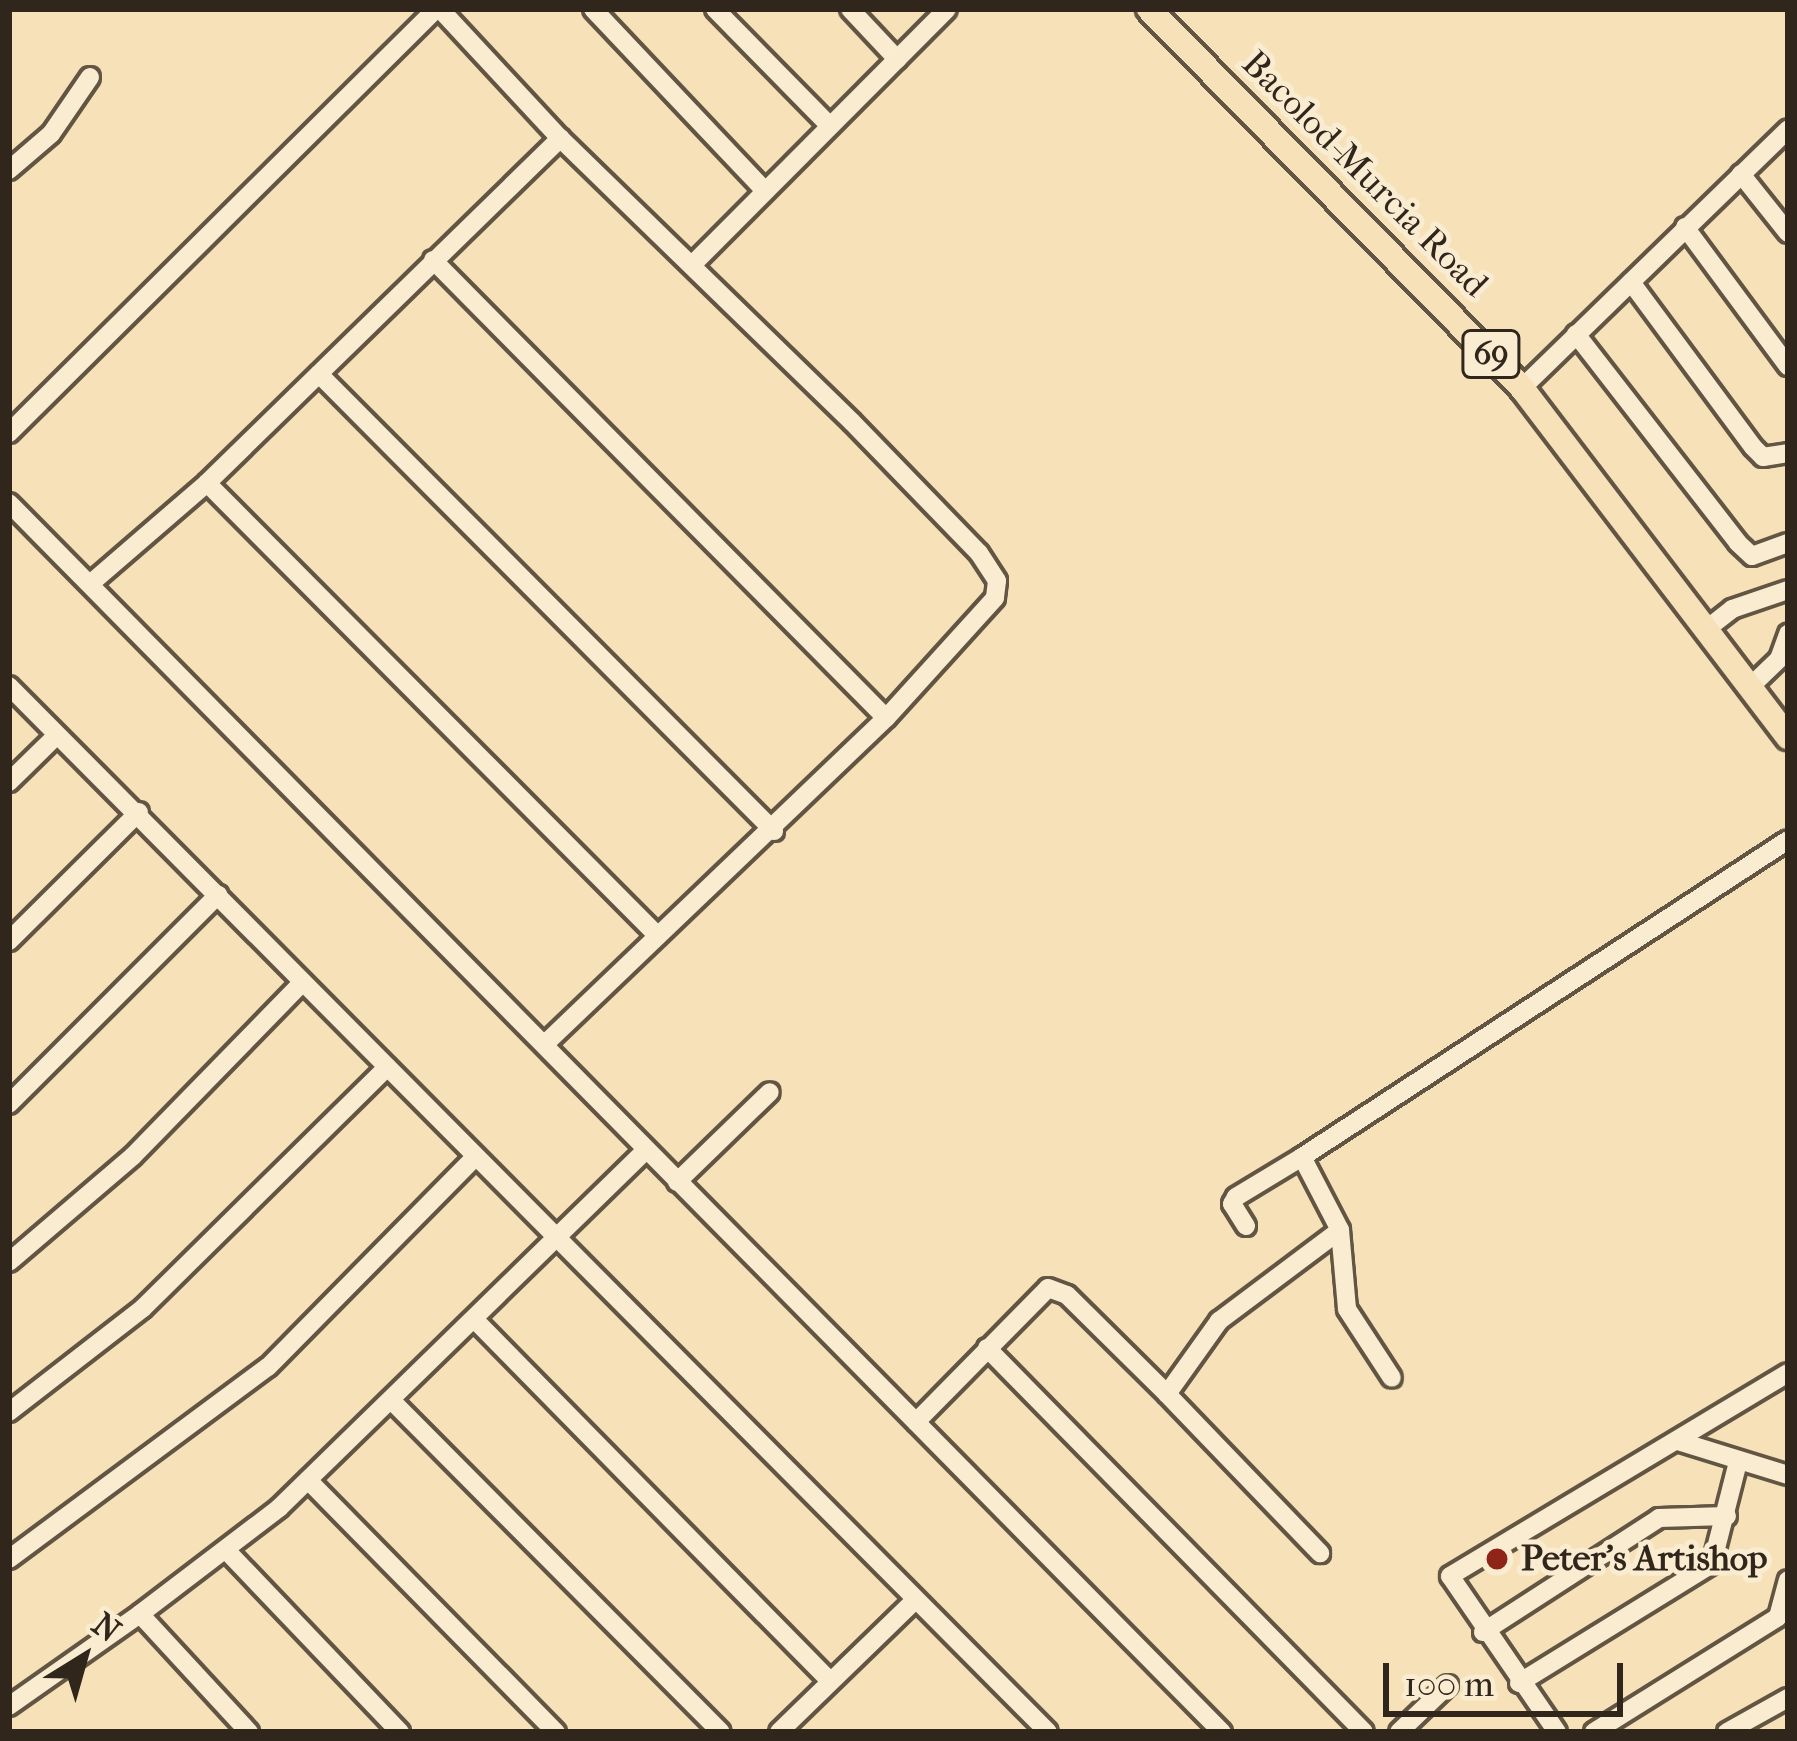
<!DOCTYPE html>
<style>
body{margin:0}
#map{position:relative;width:1797px;height:1741px;overflow:hidden;background:#f7e1b8;font-family:"IM FELL French Canon",serif}
div>[style]{position:absolute}
.roads{filter:drop-shadow(3px 0 #625543) drop-shadow(-3px 0 #625543) drop-shadow(0 3px #625543) drop-shadow(0 -3px #625543)}
.minor>*{height:18px;margin:-9px;padding:0 9px;transform-origin:9px;border-radius:9px;background:#faecd1}
.major>*{height:24px;margin:-12px;padding:0 12px;transform-origin:12px;border-radius:12px;background:#f7e1b8}
.dots>*{width:33px;height:33px;translate:-50% -50%;box-sizing:border-box;border:6px solid #faecd1;border-radius:50%}
span{translate:-50% -50%;white-space:nowrap;text-align:center;line-height:1.15;-webkit-text-stroke:10px #faecd1;paint-order:stroke}
.shield-label span{padding:3px 9px;background:#faecd1;border:3px solid;border-radius:9px;-webkit-text-stroke-width:0}
.shield-label{font-size:33px;color:#30261c;font-weight:700}
.street-label{font-size:36px;color:#30261c}
.poi-label{font-size:36px;color:#30261c;font-weight:700}
.left{translate:0 -50%;text-align:left}
.frame{position:absolute;inset:0;border:12px solid #30261c;pointer-events:none}
.north{position:absolute;left:24px;top:1597px;width:120px;height:120px;-webkit-text-stroke:9px #faecd1;paint-order:stroke;rotate:37deg;font-size:33px;font-weight:700;line-height:48px;text-align:center;color:#30261c}
.north::after{content:'';display:block;margin:auto;width:42px;height:54px;background:#30261c;clip-path:polygon(50% 0,100% 100%,50% 72%,0 100%)}
.scale{position:absolute;left:1383px;top:1663px;width:240px;height:54px;box-sizing:border-box;border:6px solid #30261c;border-top:0;padding-left:15px;font-size:36px;line-height:42px;white-space:nowrap;color:#30261c;-webkit-text-stroke:9px #faecd1;paint-order:stroke}
</style>
<div id="map">
<div class="roads">
<div class="minor">
<div style="left:440px;top:9px;width:176px;rotate:47.1deg"></div>
<div style="left:560px;top:138px;width:407px;rotate:44.2deg"></div>
<div style="left:852px;top:422px;width:182px;rotate:45.9deg"></div>
<div style="left:979px;top:553px;width:33px;rotate:57deg"></div>
<div style="left:997px;top:581px;width:17px;rotate:97deg"></div>
<div style="left:995px;top:598px;width:162px;rotate:132.2deg"></div>
<div style="left:886px;top:718px;width:470px;rotate:136.3deg"></div>
<div style="left:593px;top:9px;width:249px;rotate:46.6deg"></div>
<div style="left:715px;top:9px;width:160px;rotate:45.5deg"></div>
<div style="left:850px;top:9px;width:69px;rotate:46.8deg"></div>
<div style="left:9px;top:170px;width:55px;rotate:-40.6deg"></div>
<div style="left:51px;top:134px;width:69px;rotate:-55.6deg"></div>
<div style="left:1741px;top:174px;width:75px;rotate:51.5deg"></div>
<div style="left:1685px;top:227px;width:173px;rotate:53.5deg"></div>
<div style="left:433px;top:260px;width:644px;rotate:45.31deg"></div>
<div style="left:692px;top:265px;width:361px;rotate:-45.1deg"></div>
<div style="left:1631px;top:282px;width:205px;rotate:53.5deg"></div>
<div style="left:1753px;top:447px;width:14px;rotate:45deg"></div>
<div style="left:1763px;top:457px;width:25px;rotate:-9deg"></div>
<div style="left:1576px;top:334px;width:264px;rotate:52.2deg"></div>
<div style="left:1738px;top:543px;width:19px;rotate:43deg"></div>
<div style="left:1752px;top:556px;width:38px;rotate:-20deg"></div>
<div style="left:319px;top:374px;width:645px;rotate:45.13deg"></div>
<div style="left:1522px;top:388px;width:371px;rotate:-44.2deg"></div>
<div style="left:9px;top:433px;width:602px;rotate:-44.8deg"></div>
<div style="left:207px;top:483px;width:639px;rotate:45.13deg"></div>
<div style="left:9px;top:503px;width:1727px;rotate:45.38deg"></div>
<div style="left:90px;top:584px;width:155px;rotate:-40.8deg"></div>
<div style="left:207px;top:483px;width:494px;rotate:-44.3deg"></div>
<div style="left:1708px;top:628px;width:31px;rotate:-38deg"></div>
<div style="left:1732px;top:609px;width:59px;rotate:-18.7deg"></div>
<div style="left:9px;top:686px;width:1474px;rotate:45.19deg"></div>
<div style="left:1751px;top:686px;width:39px;rotate:-44deg"></div>
<div style="left:1779px;top:659px;width:27px;rotate:-70deg"></div>
<div style="left:9px;top:782px;width:67px;rotate:-44.4deg"></div>
<div style="left:9px;top:941px;width:183px;rotate:-44.8deg"></div>
<div style="left:9px;top:1104px;width:296px;rotate:-45deg"></div>
<div style="left:1302px;top:1157px;width:580px;rotate:-33.11deg"></div>
<div style="left:677px;top:1182px;width:129px;rotate:-44.1deg"></div>
<div style="left:1246px;top:1226px;width:26px;rotate:-122deg"></div>
<div style="left:1232px;top:1204px;width:8px;rotate:-60deg"></div>
<div style="left:1236px;top:1197px;width:77px;rotate:-31.2deg"></div>
<div style="left:1302px;top:1157px;width:82px;rotate:62.5deg"></div>
<div style="left:1340px;top:1230px;width:79px;rotate:84.9deg"></div>
<div style="left:1347px;top:1309px;width:82px;rotate:56.9deg"></div>
<div style="left:9px;top:1262px;width:163px;rotate:-40.5deg"></div>
<div style="left:133px;top:1156px;width:243px;rotate:-45.7deg"></div>
<div style="left:475px;top:1320px;width:506px;rotate:45.48deg"></div>
<div style="left:987px;top:1348px;width:538px;rotate:45.53deg"></div>
<div style="left:1167px;top:1394px;width:221px;rotate:46.1deg"></div>
<div style="left:393px;top:1402px;width:465px;rotate:45.2deg"></div>
<div style="left:9px;top:1412px;width:170px;rotate:-37.8deg"></div>
<div style="left:143px;top:1308px;width:343px;rotate:-44.6deg"></div>
<div style="left:916px;top:1422px;width:188px;rotate:-45.4deg"></div>
<div style="left:1048px;top:1288px;width:20px;rotate:20deg"></div>
<div style="left:1067px;top:1295px;width:141px;rotate:44.7deg"></div>
<div style="left:1167px;top:1394px;width:90px;rotate:-54.5deg"></div>
<div style="left:1219px;top:1321px;width:151px;rotate:-36.9deg"></div>
<div style="left:1678px;top:1441px;width:115px;rotate:17.2deg"></div>
<div style="left:308px;top:1480px;width:354px;rotate:45.5deg"></div>
<div style="left:226px;top:1550px;width:252px;rotate:46.3deg"></div>
<div style="left:9px;top:1559px;width:322px;rotate:-36.6deg"></div>
<div style="left:268px;top:1367px;width:292px;rotate:-45.4deg"></div>
<div style="left:140px;top:1614px;width:175px;rotate:-37.3deg"></div>
<div style="left:279px;top:1508px;width:513px;rotate:-44.29deg"></div>
<div style="left:1483px;top:1632px;width:210px;rotate:-32.9deg"></div>
<div style="left:1659px;top:1518px;width:68px;rotate:-1.7deg"></div>
<div style="left:1519px;top:1683px;width:227px;rotate:-31.7deg"></div>
<div style="left:1712px;top:1564px;width:105px;rotate:-75.7deg"></div>
<div style="left:9px;top:1706px;width:160px;rotate:-35.1deg"></div>
<div style="left:140px;top:1614px;width:161px;rotate:47.3deg"></div>
<div style="left:779px;top:1732px;width:190px;rotate:-44.1deg"></div>
<div style="left:1399px;top:1732px;width:68px;rotate:-43.8deg"></div>
<div style="left:1557px;top:1732px;width:189px;rotate:-124.4deg"></div>
<div style="left:1450px;top:1576px;width:394px;rotate:-31deg"></div>
<div style="left:1594px;top:1732px;width:217px;rotate:-32deg"></div>
<div style="left:1778px;top:1617px;width:38px;rotate:-75deg"></div>
<div style="left:1727px;top:1732px;width:70px;rotate:-29.1deg"></div>
</div>
<div class="major">
<div style="left:1149px;top:9px;width:532px;rotate:45.46deg"></div>
<div style="left:1522px;top:388px;width:439px;rotate:52.7deg"></div>
</div>
</div>
<div class="dots">
<div style="left:1497px;top:1559px;background:#8f2418"></div>
</div>
<div class="shield-label">
<span style="left:1491px;top:354px">69</span>
</div>
<div class="street-label">
<span style="left:1365px;top:174px;rotate:45deg">Bacolod-Murcia Road</span>
</div>
<div class="poi-label">
<span class="left" style="left:1521px;top:1559px">Peter's Artishop</span>
</div>
<div class="frame"></div>
<div class="north">N</div>
<div class="scale">100 m</div>
</div>
